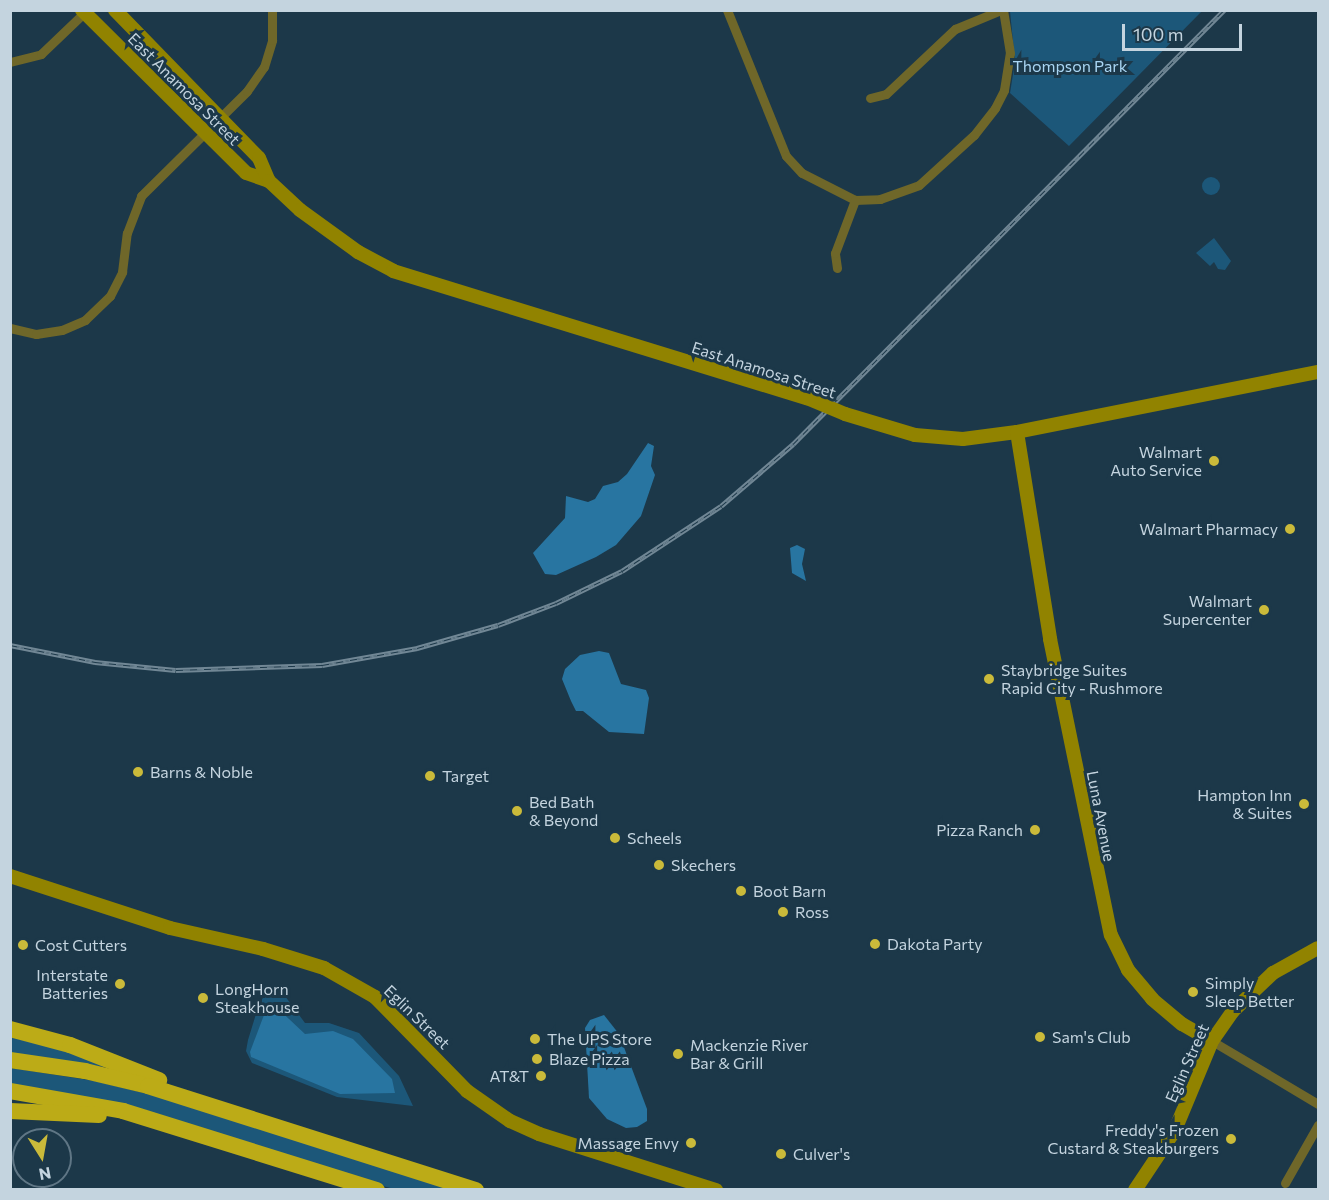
<!DOCTYPE html>
<style>
body{margin:0}
#map{position:relative;width:1329px;height:1200px;overflow:hidden;background:#1c3849;font-family:Commissioner,sans-serif}
div>[style]{position:absolute}
.green>*{inset:0;background:#1c5779}
.round{border-radius:50%}
.water>*{inset:0;background:#2875a1}
.street>*{height:9px;margin:-4.5px;padding:0 4.5px;transform-origin:4.5px;border-radius:4.5px;background:#6f6729}
.secondary>*{height:14px;margin:-7px;padding:0 7px;transform-origin:7px;border-radius:7px;background:#918300}
.highway>*{height:16px;margin:-8px;padding:0 8px;transform-origin:8px;border-radius:8px;background:#bcab17}
.rail>*{height:4.5px;margin-top:-2.25px;transform-origin:0;background:repeating-linear-gradient(90deg,#1c3849 0 7px,#718795 0 14px);box-sizing:border-box;border-block:2px solid #718795}
.secondary-bridge>*{height:14px;margin:-7px;padding:0 7px;transform-origin:7px;border-radius:7px;background:#918300}
.dots>*{width:16px;height:16px;translate:-50% -50%;box-sizing:border-box;border:3px solid #1c3849;border-radius:50%}
span{translate:-50% -50%;white-space:nowrap;text-align:center;line-height:1.15;-webkit-text-stroke:6px #1c3849;paint-order:stroke}
.park-label{font-size:16px;color:#aad6f4}
.street-label{font-size:16px;color:#c4d4df}
.poi-label{font-size:16px;color:#c4d4df}
.right{translate:-100% -50%;text-align:right}
.left{translate:0 -50%;text-align:left}
.frame{position:absolute;inset:0;border:12px solid #c4d4df;pointer-events:none}
.north{position:absolute;left:12px;top:1128px;width:60px;height:60px;box-sizing:border-box;background:#1c3849;border:2px solid #5f7685;border-radius:50%;rotate:169deg;font-size:16px;font-weight:700;line-height:24px;text-align:center;color:#c4d4df}
.north::after{content:'';display:block;margin:auto;width:21px;height:27px;background:#caba3a;clip-path:polygon(50% 0,100% 100%,50% 72%,0 100%)}
.scale{position:absolute;left:1122px;top:24px;width:120px;height:27px;box-sizing:border-box;border:3px solid #c4d4df;border-top:0;padding-left:8px;font-size:18px;line-height:21px;white-space:nowrap;color:#c4d4df;-webkit-text-stroke:4px #1c3849;paint-order:stroke}
</style>
<div id="map">
<div class="green">
<div style="clip-path:polygon(1010px 11px,1202px 11px,1069px 146px,1010px 93px,1015px 62px)"></div>
<div class="round" style="left:1202px;top:177px;width:18px;height:18px"></div>
<div style="clip-path:polygon(1214px 238px,1231px 261px,1225px 270px,1218px 269px,1214px 262px,1210px 266px,1196px 253px)"></div>
<div style="clip-path:polygon(271px 990px,285px 996px,305px 1023px,329px 1023px,359px 1033px,399px 1076px,413px 1106px,337px 1097px,252px 1063px,246px 1051px,248px 1040px,260px 1001px)"></div>
<div style="clip-path:polygon(10px 1034px,124px 1070px,11px 1053px)"></div>
<div style="clip-path:polygon(11px 1068px,95px 1081px,160px 1097px,450px 1189px,394px 1189px,11px 1086px)"></div>
</div>
<div class="water">
<div style="clip-path:polygon(648px 443px,654px 446px,651px 466px,655px 475px,641px 516px,616px 545px,596px 557px,556px 575px,545px 574px,533px 553px,565px 518px,566px 496px,588px 502px,595px 499px,603px 486px,618px 482px,627px 474px)"></div>
<div style="clip-path:polygon(797px 545px,805px 549px,802px 564px,806px 581px,792px 573px,790px 548px)"></div>
<div style="clip-path:polygon(599px 651px,609px 653px,621px 684px,646px 690px,649px 698px,644px 734px,609px 732px,583px 711px,576px 711px,571px 701px,562px 679px,565px 669px,580px 655px)"></div>
<div style="clip-path:polygon(273px 1004px,305px 1034px,333px 1031px,353px 1039px,392px 1079px,395px 1093px,340px 1094px,251px 1057px,250px 1052px,267px 1007px)"></div>
<div style="clip-path:polygon(604px 1015px,619px 1034px,647px 1109px,647px 1121px,637px 1127px,626px 1128px,607px 1119px,589px 1098px,585px 1028px,590px 1020px)"></div>
</div>
<div class="street">
<div style="left:727px;top:10px;width:157px;rotate:68deg"></div>
<div style="left:786px;top:156px;width:23px;rotate:47deg"></div>
<div style="left:802px;top:173px;width:59px;rotate:27deg"></div>
<div style="left:855px;top:200px;width:25px;rotate:-2deg"></div>
<div style="left:880px;top:199px;width:41px;rotate:-19.7deg"></div>
<div style="left:919px;top:185px;width:74px;rotate:-42.3deg"></div>
<div style="left:974px;top:135px;width:34px;rotate:-52deg"></div>
<div style="left:995px;top:108px;width:20px;rotate:-63deg"></div>
<div style="left:1004px;top:90px;width:37px;rotate:-81deg"></div>
<div style="left:1010px;top:53px;width:44px;rotate:-99.2deg"></div>
<div style="left:10px;top:62px;width:32px;rotate:-14deg"></div>
<div style="left:41px;top:54px;width:64px;rotate:-43.7deg"></div>
<div style="left:870px;top:98px;width:16px;rotate:-14deg"></div>
<div style="left:886px;top:94px;width:95px;rotate:-43.3deg"></div>
<div style="left:955px;top:29px;width:50px;rotate:-22.4deg"></div>
<div style="left:837px;top:268px;width:15px;rotate:-98deg"></div>
<div style="left:835px;top:253px;width:57px;rotate:-69.3deg"></div>
<div style="left:10px;top:328px;width:27px;rotate:13deg"></div>
<div style="left:36px;top:334px;width:26px;rotate:-9deg"></div>
<div style="left:62px;top:330px;width:25px;rotate:-23deg"></div>
<div style="left:85px;top:320px;width:35px;rotate:-44deg"></div>
<div style="left:110px;top:296px;width:27px;rotate:-63deg"></div>
<div style="left:122px;top:272px;width:39px;rotate:-83deg"></div>
<div style="left:127px;top:233px;width:40px;rotate:-69deg"></div>
<div style="left:141px;top:196px;width:149px;rotate:-44.7deg"></div>
<div style="left:247px;top:91px;width:29px;rotate:-55deg"></div>
<div style="left:264px;top:67px;width:28px;rotate:-73deg"></div>
<div style="left:272px;top:40px;width:30px;rotate:-90deg"></div>
<div style="left:1212px;top:1041px;width:123px;rotate:30.7deg"></div>
<div style="left:1285px;top:1183px;width:67px;rotate:-60.4deg"></div>
</div>
<div class="secondary">
<div style="left:82px;top:10px;width:231px;rotate:44.8deg"></div>
<div style="left:246px;top:173px;width:24px;rotate:19deg"></div>
<div style="left:115px;top:10px;width:206px;rotate:45.8deg"></div>
<div style="left:259px;top:158px;width:25px;rotate:67deg"></div>
<div style="left:269px;top:181px;width:42px;rotate:43.1deg"></div>
<div style="left:300px;top:210px;width:72px;rotate:35.9deg"></div>
<div style="left:358px;top:252px;width:40px;rotate:28deg"></div>
<div style="left:393px;top:271px;width:433px;rotate:17.1deg"></div>
<div style="left:845px;top:414px;width:73px;rotate:16.7deg"></div>
<div style="left:915px;top:435px;width:48px;rotate:4.8deg"></div>
<div style="left:963px;top:439px;width:54px;rotate:-7.4deg"></div>
<div style="left:1017px;top:432px;width:307px;rotate:-11.3deg"></div>
<div style="left:1017px;top:432px;width:210px;rotate:80.9deg"></div>
<div style="left:1050px;top:639px;width:302px;rotate:78.4deg"></div>
<div style="left:1111px;top:935px;width:39px;rotate:64deg"></div>
<div style="left:1128px;top:970px;width:38px;rotate:50deg"></div>
<div style="left:1152px;top:999px;width:39px;rotate:40deg"></div>
<div style="left:1182px;top:1024px;width:34px;rotate:30deg"></div>
<div style="left:10px;top:876px;width:168px;rotate:18deg"></div>
<div style="left:170px;top:928px;width:95px;rotate:12.7deg"></div>
<div style="left:263px;top:949px;width:64px;rotate:17.3deg"></div>
<div style="left:324px;top:968px;width:59px;rotate:29.6deg"></div>
<div style="left:375px;top:997px;width:132px;rotate:45.6deg"></div>
<div style="left:467px;top:1091px;width:52px;rotate:34.9deg"></div>
<div style="left:510px;top:1121px;width:32px;rotate:24deg"></div>
<div style="left:539px;top:1134px;width:186px;rotate:17.6deg"></div>
<div style="left:1135px;top:1190px;width:72px;rotate:-56.3deg"></div>
<div style="left:1175px;top:1130px;width:96px;rotate:-67.4deg"></div>
<div style="left:1212px;top:1041px;width:35px;rotate:-55deg"></div>
<div style="left:1232px;top:1012px;width:57px;rotate:-43.6deg"></div>
<div style="left:1273px;top:973px;width:51px;rotate:-29.1deg"></div>
</div>
<div class="highway">
<div style="left:10px;top:1029px;width:62px;rotate:14.9deg"></div>
<div style="left:70px;top:1045px;width:96px;rotate:21.5deg"></div>
<div style="left:10px;top:1060px;width:76px;rotate:8.3deg"></div>
<div style="left:85px;top:1071px;width:65px;rotate:13.4deg"></div>
<div style="left:148px;top:1086px;width:344px;rotate:17.6deg"></div>
<div style="left:10px;top:1091px;width:115px;rotate:10deg"></div>
<div style="left:123px;top:1111px;width:266px;rotate:17.3deg"></div>
<div style="left:10px;top:1111px;width:89px;rotate:2.6deg"></div>
</div>
<div class="rail">
<div style="left:10px;top:645px;width:87px;rotate:11.3deg"></div>
<div style="left:95px;top:662px;width:81px;rotate:5.6deg"></div>
<div style="left:176px;top:670px;width:146px;rotate:-2deg"></div>
<div style="left:322px;top:665px;width:97px;rotate:-10.1deg"></div>
<div style="left:417px;top:648px;width:84px;rotate:-15.9deg"></div>
<div style="left:498px;top:625px;width:62px;rotate:-20.8deg"></div>
<div style="left:556px;top:603px;width:73px;rotate:-25.9deg"></div>
<div style="left:622px;top:571px;width:118px;rotate:-33.3deg"></div>
<div style="left:721px;top:506px;width:95px;rotate:-40.7deg"></div>
<div style="left:793px;top:444px;width:612px;rotate:-45.2deg"></div>
</div>
<div class="secondary-bridge">
<div style="left:807px;top:398px;width:41px;rotate:22.8deg"></div>
</div>
<div class="dots">
<div style="left:1214px;top:461px;background:#caba3a"></div>
<div style="left:1290px;top:529px;background:#caba3a"></div>
<div style="left:1264px;top:610px;background:#caba3a"></div>
<div style="left:989px;top:679px;background:#caba3a"></div>
<div style="left:138px;top:772px;background:#caba3a"></div>
<div style="left:430px;top:776px;background:#caba3a"></div>
<div style="left:1304px;top:804px;background:#caba3a"></div>
<div style="left:517px;top:811px;background:#caba3a"></div>
<div style="left:1035px;top:830px;background:#caba3a"></div>
<div style="left:615px;top:838px;background:#caba3a"></div>
<div style="left:659px;top:865px;background:#caba3a"></div>
<div style="left:741px;top:891px;background:#caba3a"></div>
<div style="left:783px;top:912px;background:#caba3a"></div>
<div style="left:875px;top:944px;background:#caba3a"></div>
<div style="left:23px;top:945px;background:#caba3a"></div>
<div style="left:120px;top:984px;background:#caba3a"></div>
<div style="left:1193px;top:992px;background:#caba3a"></div>
<div style="left:203px;top:998px;background:#caba3a"></div>
<div style="left:1040px;top:1037px;background:#caba3a"></div>
<div style="left:535px;top:1039px;background:#caba3a"></div>
<div style="left:678px;top:1054px;background:#caba3a"></div>
<div style="left:537px;top:1059px;background:#caba3a"></div>
<div style="left:541px;top:1076px;background:#caba3a"></div>
<div style="left:1231px;top:1139px;background:#caba3a"></div>
<div style="left:691px;top:1143px;background:#caba3a"></div>
<div style="left:781px;top:1154px;background:#caba3a"></div>
</div>
<div class="park-label">
<span style="left:1070px;top:66px">Thompson Park</span>
</div>
<div class="street-label">
<span style="left:184px;top:89px;rotate:45deg">East Anamosa Street</span>
<span style="left:764px;top:370px;rotate:18deg">East Anamosa Street</span>
<span style="left:1101px;top:816px;rotate:79deg">Luna Avenue</span>
<span style="left:417px;top:1017px;rotate:44deg">Eglin Street</span>
<span style="left:1187px;top:1063px;rotate:-66deg">Eglin Street</span>
</div>
<div class="poi-label">
<span class="right" style="left:1202px;top:461px">Walmart<br>Auto Service</span>
<span class="right" style="left:1278px;top:529px">Walmart Pharmacy</span>
<span class="right" style="left:1252px;top:610px">Walmart<br>Supercenter</span>
<span class="left" style="left:1001px;top:679px">Staybridge Suites<br>Rapid City - Rushmore</span>
<span class="left" style="left:150px;top:772px">Barns &amp; Noble</span>
<span class="left" style="left:442px;top:776px">Target</span>
<span class="right" style="left:1292px;top:804px">Hampton Inn<br>&amp; Suites</span>
<span class="left" style="left:529px;top:811px">Bed Bath<br>&amp; Beyond</span>
<span class="right" style="left:1023px;top:830px">Pizza Ranch</span>
<span class="left" style="left:627px;top:838px">Scheels</span>
<span class="left" style="left:671px;top:865px">Skechers</span>
<span class="left" style="left:753px;top:891px">Boot Barn</span>
<span class="left" style="left:795px;top:912px">Ross</span>
<span class="left" style="left:887px;top:944px">Dakota Party</span>
<span class="left" style="left:35px;top:945px">Cost Cutters</span>
<span class="right" style="left:108px;top:984px">Interstate<br>Batteries</span>
<span class="left" style="left:1205px;top:992px">Simply<br>Sleep Better</span>
<span class="left" style="left:215px;top:998px">LongHorn<br>Steakhouse</span>
<span class="left" style="left:1052px;top:1037px">Sam's Club</span>
<span class="left" style="left:547px;top:1039px">The UPS Store</span>
<span class="left" style="left:690px;top:1054px">Mackenzie River<br>Bar &amp; Grill</span>
<span class="left" style="left:549px;top:1059px">Blaze Pizza</span>
<span class="right" style="left:529px;top:1076px">AT&amp;T</span>
<span class="right" style="left:1219px;top:1139px">Freddy's Frozen<br>Custard &amp; Steakburgers</span>
<span class="right" style="left:679px;top:1143px">Massage Envy</span>
<span class="left" style="left:793px;top:1154px">Culver's</span>
</div>
<div class="frame"></div>
<div class="north">N</div>
<div class="scale">100 m</div>
</div>
